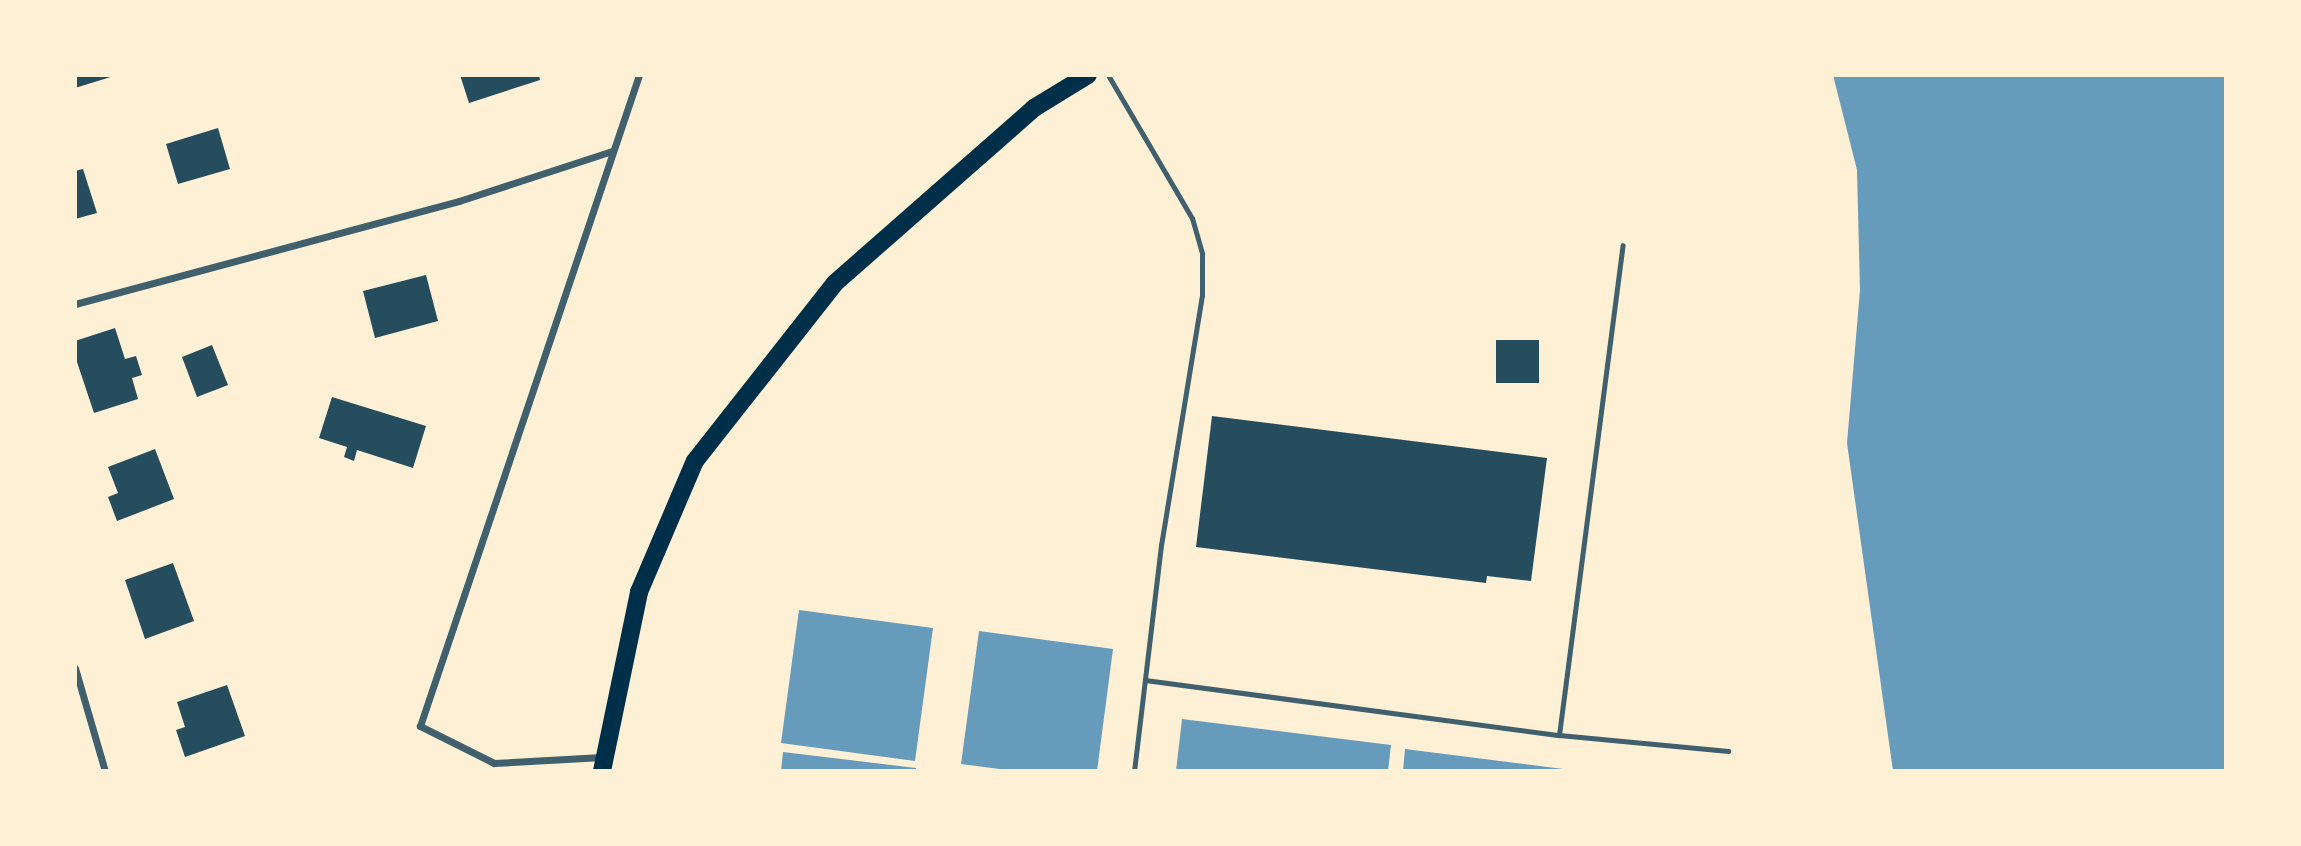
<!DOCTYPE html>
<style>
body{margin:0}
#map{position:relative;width:2301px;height:846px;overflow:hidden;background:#fdf0d5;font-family:Karla,sans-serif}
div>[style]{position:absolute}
.water>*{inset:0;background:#669bbc}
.building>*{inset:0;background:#264d5e}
.service>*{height:5px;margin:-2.5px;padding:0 2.5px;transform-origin:2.5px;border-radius:2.5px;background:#3f606c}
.minor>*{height:7px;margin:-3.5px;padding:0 3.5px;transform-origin:3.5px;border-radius:3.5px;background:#3f606c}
.primary>*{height:18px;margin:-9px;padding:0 9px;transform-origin:9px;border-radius:9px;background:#003049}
span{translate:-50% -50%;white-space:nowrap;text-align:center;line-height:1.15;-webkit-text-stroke:5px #fdf0d5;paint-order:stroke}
.frame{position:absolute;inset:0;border:77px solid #fdf0d5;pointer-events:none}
</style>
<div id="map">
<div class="water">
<div style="clip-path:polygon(1833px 75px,2226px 75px,2226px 771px,1893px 771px,1847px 443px,1860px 290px,1857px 170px)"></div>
<div style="clip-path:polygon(799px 610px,933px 628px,915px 761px,781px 743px)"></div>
<div style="clip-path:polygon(979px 631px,1113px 649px,1097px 771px,1015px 771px,961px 764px)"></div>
<div style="clip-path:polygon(1182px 719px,1391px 745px,1388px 771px,1176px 771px)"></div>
<div style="clip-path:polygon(1405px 749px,1579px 771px,1403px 771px)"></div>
<div style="clip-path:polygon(783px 752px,916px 768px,916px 771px,781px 771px)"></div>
</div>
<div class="building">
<div style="clip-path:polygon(75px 75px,114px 75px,114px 76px,75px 88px)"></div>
<div style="clip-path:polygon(460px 75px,539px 75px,540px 80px,469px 103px)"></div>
<div style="clip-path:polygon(218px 128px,230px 169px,178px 184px,166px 144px)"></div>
<div style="clip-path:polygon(83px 169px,97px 213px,75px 219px,75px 171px)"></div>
<div style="clip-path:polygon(426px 275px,438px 321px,375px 338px,363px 291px)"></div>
<div style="clip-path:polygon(115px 328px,125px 359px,136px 356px,142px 375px,132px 378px,138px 399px,94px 413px,75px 356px,75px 341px)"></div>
<div style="clip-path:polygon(1496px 340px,1539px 340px,1539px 383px,1496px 383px)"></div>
<div style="clip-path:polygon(212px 345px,228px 385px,197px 397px,182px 357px)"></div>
<div style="clip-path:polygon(332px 397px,426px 426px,413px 468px,357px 450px,354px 461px,344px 457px,347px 447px,319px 438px)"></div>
<div style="clip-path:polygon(1212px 416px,1547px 458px,1531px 581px,1487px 576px,1486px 583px,1196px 547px)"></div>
<div style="clip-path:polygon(155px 449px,174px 499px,117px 521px,108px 497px,118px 493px,108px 467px)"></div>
<div style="clip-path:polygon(173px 563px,194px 621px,145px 639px,125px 580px)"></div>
<div style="clip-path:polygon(227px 685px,245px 736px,185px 757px,176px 730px,185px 727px,177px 702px)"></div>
</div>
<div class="service">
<div style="left:1108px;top:75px;width:166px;rotate:59.6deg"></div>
<div style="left:1192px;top:218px;width:37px;rotate:74deg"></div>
<div style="left:1202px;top:254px;width:41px;rotate:90deg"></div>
<div style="left:1202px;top:295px;width:253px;rotate:99.3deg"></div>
<div style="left:1161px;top:545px;width:228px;rotate:96.8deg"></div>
<div style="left:1145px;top:680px;width:418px;rotate:7.6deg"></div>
<div style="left:1559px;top:735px;width:170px;rotate:5.4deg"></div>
<div style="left:1559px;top:735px;width:494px;rotate:-82.6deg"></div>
</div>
<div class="minor">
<div style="left:75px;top:304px;width:398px;rotate:-15deg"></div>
<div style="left:459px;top:201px;width:161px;rotate:-18.1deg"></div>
<div style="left:75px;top:668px;width:107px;rotate:73.8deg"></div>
<div style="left:602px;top:757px;width:108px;rotate:176.8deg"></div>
<div style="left:494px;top:763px;width:83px;rotate:-153.4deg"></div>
<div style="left:420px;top:726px;width:687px;rotate:-71.41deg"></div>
</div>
<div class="primary">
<div style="left:602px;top:771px;width:183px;rotate:-78.3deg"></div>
<div style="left:639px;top:592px;width:142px;rotate:-66.9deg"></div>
<div style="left:695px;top:461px;width:226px;rotate:-51.8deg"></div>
<div style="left:835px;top:283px;width:265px;rotate:-41.3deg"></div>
<div style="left:1034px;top:108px;width:63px;rotate:-31.4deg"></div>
</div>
<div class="frame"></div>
</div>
